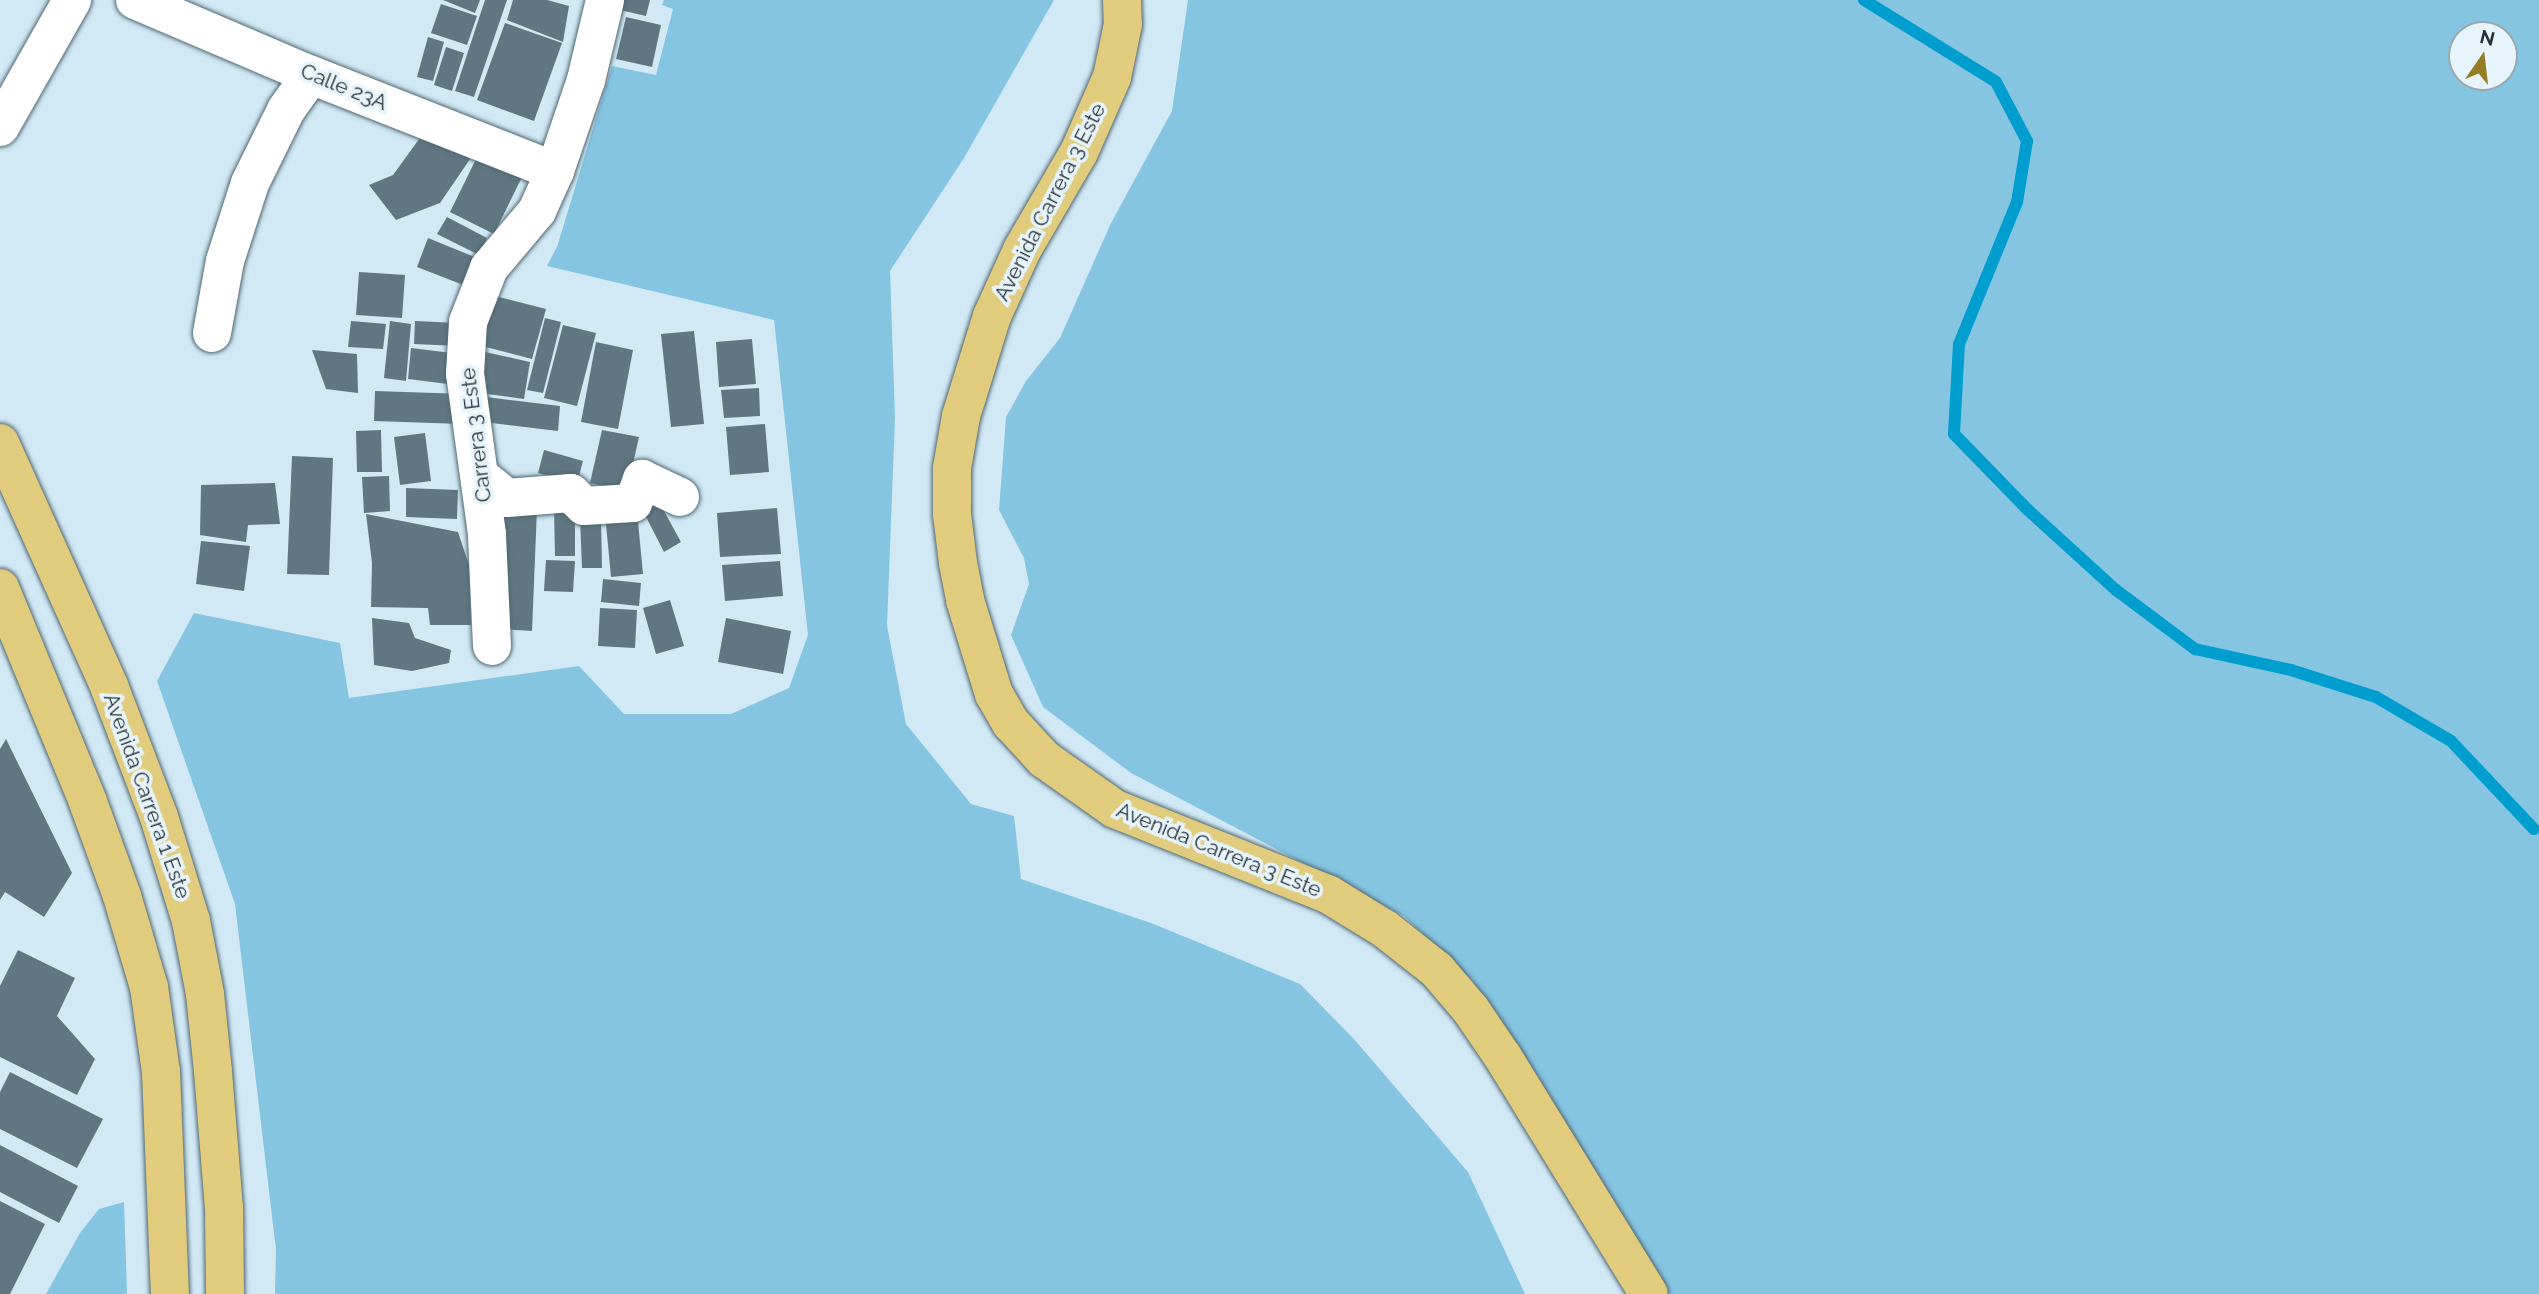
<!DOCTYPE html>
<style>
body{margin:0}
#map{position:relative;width:2539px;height:1294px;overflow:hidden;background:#d0e9f5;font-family:Raleway,sans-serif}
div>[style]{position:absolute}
.green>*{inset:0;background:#85c5e2}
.stream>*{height:12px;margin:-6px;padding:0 6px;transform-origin:6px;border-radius:6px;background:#009ece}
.building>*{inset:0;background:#607782}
.roads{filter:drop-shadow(0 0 2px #516772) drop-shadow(0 0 2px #516772)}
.minor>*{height:38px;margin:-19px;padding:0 19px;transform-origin:19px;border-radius:19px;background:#fff}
.major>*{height:38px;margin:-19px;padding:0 19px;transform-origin:19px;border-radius:19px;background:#e1cb7d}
span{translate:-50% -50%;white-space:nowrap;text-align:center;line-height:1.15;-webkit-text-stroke:7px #e6f5fc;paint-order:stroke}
.street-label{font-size:21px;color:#283136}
.north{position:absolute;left:2448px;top:21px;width:70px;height:70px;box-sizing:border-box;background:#e6f5fc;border:2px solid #9aa7ad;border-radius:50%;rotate:14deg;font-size:19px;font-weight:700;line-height:28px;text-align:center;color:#283136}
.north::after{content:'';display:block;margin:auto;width:24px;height:32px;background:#967d25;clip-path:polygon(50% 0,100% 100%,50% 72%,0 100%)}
</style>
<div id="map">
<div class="green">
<i style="clip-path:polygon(664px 0,1054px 0,964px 158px,890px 271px,895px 418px,887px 626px,906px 724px,971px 804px,1014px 816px,1021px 879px,1151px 923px,1300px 984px,1353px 1038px,1468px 1172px,1525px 1294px,275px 1294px,276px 1250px,235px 904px,157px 681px,194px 613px,340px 643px,349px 698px,579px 666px,624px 714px,731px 714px,789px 688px,808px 635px,774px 320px,547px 266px,557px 247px,612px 66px,656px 75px,673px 9px,662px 5px)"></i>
<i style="clip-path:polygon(evenodd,1188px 0,2539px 0,2539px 1294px,1662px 1294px,1471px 979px,1404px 916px,1131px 773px,1043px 707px,1011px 635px,1029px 584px,1024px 558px,999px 510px,1006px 417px,1026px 381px,1060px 338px,1111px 223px,1172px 111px,1188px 0,2462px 35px,2504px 35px,2504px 77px,2462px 77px,2462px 35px)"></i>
<i style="clip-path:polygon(124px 1202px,127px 1294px,46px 1294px,80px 1233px,99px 1209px)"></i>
</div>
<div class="stream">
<i style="left:1864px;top:0;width:155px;rotate:31.8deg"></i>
<i style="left:1996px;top:82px;width:67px;rotate:62.3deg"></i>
<i style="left:2027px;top:141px;width:62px;rotate:99.3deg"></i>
<i style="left:2017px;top:202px;width:153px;rotate:112.2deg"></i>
<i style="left:1959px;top:344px;width:90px;rotate:93.2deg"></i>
<i style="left:1954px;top:434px;width:106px;rotate:45.8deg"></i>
<i style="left:2028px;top:510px;width:119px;rotate:42.3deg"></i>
<i style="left:2116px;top:590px;width:99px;rotate:36.8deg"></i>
<i style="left:2195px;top:649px;width:98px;rotate:12.3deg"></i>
<i style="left:2291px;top:670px;width:89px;rotate:17.6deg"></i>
<i style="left:2376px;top:697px;width:87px;rotate:30.4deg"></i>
<i style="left:2451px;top:741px;width:121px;rotate:46.7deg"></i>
</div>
<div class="building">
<i style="clip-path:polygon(443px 0,480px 0,475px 13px)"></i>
<i style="clip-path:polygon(485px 0,507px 0,474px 97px,455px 91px)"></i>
<i style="clip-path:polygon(513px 0,547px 0,569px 6px,563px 42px,507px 20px)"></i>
<i style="clip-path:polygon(612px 0,650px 0,646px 16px,611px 8px)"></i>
<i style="clip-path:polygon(441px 4px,477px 16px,467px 45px,431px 33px)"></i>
<i style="clip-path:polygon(626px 17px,661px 25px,652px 67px,616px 59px)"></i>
<i style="clip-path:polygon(505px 23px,562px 43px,534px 121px,477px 100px)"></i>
<i style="clip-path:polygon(428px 37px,444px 42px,433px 81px,417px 77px)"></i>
<i style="clip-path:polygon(446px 47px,464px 53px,452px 91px,434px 85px)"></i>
<i style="clip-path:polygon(430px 124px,479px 146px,440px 203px,396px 220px,369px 185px,393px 175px)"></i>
<i style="clip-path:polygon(480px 151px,524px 173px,494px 234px,450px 212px)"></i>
<i style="clip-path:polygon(447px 217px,487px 238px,479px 255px,437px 234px)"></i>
<i style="clip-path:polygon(428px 238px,477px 258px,466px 286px,417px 267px)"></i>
<i style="clip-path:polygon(359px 272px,405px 275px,402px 318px,356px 315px)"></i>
<i style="clip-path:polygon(487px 294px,546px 309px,532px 359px,474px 344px)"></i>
<i style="clip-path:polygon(545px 318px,561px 322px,543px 393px,527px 390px)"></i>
<i style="clip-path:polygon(351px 321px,386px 324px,383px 349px,348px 347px)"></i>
<i style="clip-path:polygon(390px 321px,411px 324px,406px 381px,384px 378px)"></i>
<i style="clip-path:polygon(415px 321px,459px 323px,457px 346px,414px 344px)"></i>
<i style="clip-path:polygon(563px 325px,596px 333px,577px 406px,544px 398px)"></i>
<i style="clip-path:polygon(694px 331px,704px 424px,671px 427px,661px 334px)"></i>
<i style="clip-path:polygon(752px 339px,756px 384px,719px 387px,716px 342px)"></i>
<i style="clip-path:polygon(596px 342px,633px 350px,618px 429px,581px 422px)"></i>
<i style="clip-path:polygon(411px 348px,460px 354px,456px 385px,408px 379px)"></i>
<i style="clip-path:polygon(312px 350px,357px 354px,358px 393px,326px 389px)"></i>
<i style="clip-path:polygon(476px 350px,530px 362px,524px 399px,480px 393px)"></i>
<i style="clip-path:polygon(759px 388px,760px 416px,724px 418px,721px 390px)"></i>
<i style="clip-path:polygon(375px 391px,464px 394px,462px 424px,374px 421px)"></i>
<i style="clip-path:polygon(486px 397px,560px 406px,558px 431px,484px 422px)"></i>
<i style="clip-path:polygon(765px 424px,769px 472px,730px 475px,726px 427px)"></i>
<i style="clip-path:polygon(381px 430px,382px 472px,357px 472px,356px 431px)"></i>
<i style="clip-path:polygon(602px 430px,639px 437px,627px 491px,590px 483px)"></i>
<i style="clip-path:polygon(425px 433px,431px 481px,400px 485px,394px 437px)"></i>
<i style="clip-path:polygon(544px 450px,583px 461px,577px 483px,538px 473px)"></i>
<i style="clip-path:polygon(292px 456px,333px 458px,329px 575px,287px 574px)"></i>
<i style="clip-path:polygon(389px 476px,390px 511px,364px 513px,362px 477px)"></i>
<i style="clip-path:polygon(275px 483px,280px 524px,248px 525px,246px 542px,200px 535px,201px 485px)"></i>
<i style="clip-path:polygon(406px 488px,458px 490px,457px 519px,406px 517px)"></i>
<i style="clip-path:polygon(658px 500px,681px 542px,664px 552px,642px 509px)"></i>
<i style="clip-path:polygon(502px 508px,537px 509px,532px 631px,498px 629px)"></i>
<i style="clip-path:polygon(554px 508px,575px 508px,575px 556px,555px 556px)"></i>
<i style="clip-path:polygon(777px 508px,781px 554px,720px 557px,717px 513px)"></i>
<i style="clip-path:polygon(637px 511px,643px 574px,611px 577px,605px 514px)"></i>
<i style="clip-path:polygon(366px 514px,458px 532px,469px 565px,471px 625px,430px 625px,428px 608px,371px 607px,372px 563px)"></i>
<i style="clip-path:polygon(580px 518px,601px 518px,602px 568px,582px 568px)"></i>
<i style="clip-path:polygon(201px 541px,250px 546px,244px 591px,196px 584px)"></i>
<i style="clip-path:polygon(546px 560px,575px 561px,573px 592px,544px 591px)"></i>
<i style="clip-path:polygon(780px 561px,783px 596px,725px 601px,722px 565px)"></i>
<i style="clip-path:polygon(603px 579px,641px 583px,639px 606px,601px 602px)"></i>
<i style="clip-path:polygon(670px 600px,684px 646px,656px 654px,643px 608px)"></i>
<i style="clip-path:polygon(600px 608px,637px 610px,635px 648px,598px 646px)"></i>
<i style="clip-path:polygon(372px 618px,409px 623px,415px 638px,451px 650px,449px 663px,412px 671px,374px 665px)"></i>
<i style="clip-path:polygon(726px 618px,791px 631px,783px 674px,718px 662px)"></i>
<i style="clip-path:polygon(6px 739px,72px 873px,44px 917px,5px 892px,0 900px,0 749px)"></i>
<i style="clip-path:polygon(18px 950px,75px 978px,57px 1016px,95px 1059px,77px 1095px,0 1057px,0 986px)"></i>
<i style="clip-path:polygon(10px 1072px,103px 1119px,77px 1168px,0 1129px,0 1092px)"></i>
<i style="clip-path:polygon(0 1145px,78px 1186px,59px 1223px,0 1192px)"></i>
<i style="clip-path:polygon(0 1201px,45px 1224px,10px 1294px,0 1294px)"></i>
</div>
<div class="roads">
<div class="minor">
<i style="left:135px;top:0;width:191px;rotate:23.1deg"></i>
<i style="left:311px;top:75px;width:262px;rotate:21.5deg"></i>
<i style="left:0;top:127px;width:146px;rotate:-60.4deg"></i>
<i style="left:212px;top:333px;width:73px;rotate:-79.8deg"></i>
<i style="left:225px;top:261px;width:82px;rotate:-72.2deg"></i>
<i style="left:250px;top:183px;width:81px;rotate:-63.7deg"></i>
<i style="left:286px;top:110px;width:43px;rotate:-54.5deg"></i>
<i style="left:481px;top:477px;width:33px;rotate:39deg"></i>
<i style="left:507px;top:498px;width:64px;rotate:-4.5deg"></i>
<i style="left:571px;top:493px;width:18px;rotate:45deg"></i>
<i style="left:584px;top:506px;width:49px;rotate:-3.5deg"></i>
<i style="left:633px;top:503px;width:26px;rotate:-69deg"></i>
<i style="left:642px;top:479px;width:42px;rotate:25.3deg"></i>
<i style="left:492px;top:646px;width:112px;rotate:-92.6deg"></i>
<i style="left:487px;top:534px;width:162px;rotate:-97.8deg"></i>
<i style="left:465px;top:374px;width:52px;rotate:-86.7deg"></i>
<i style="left:468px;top:322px;width:58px;rotate:-68.7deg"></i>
<i style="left:489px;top:268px;width:75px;rotate:-49.9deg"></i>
<i style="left:537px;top:211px;width:44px;rotate:-65.8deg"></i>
<i style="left:555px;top:171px;width:96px;rotate:-71.2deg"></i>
<i style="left:586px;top:80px;width:82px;rotate:-76.6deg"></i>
</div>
<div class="major">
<i style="left:1122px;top:0;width:24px;rotate:88deg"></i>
<i style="left:1123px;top:24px;width:54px;rotate:101.7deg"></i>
<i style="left:1112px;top:77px;width:82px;rotate:113.7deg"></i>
<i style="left:1079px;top:152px;width:113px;rotate:120.2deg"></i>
<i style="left:1022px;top:250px;width:72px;rotate:114.4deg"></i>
<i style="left:992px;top:316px;width:105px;rotate:107.2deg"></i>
<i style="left:961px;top:416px;width:53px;rotate:99.8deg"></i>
<i style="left:952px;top:468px;width:46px;rotate:90deg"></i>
<i style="left:952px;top:514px;width:49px;rotate:83deg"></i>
<i style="left:958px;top:563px;width:38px;rotate:79deg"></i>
<i style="left:965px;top:600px;width:98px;rotate:72.9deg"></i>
<i style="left:994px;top:694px;width:34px;rotate:60deg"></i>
<i style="left:1011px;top:723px;width:49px;rotate:47.5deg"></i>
<i style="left:1044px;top:759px;width:87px;rotate:35.2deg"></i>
<i style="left:1115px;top:809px;width:229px;rotate:21.8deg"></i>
<i style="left:1328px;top:894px;width:67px;rotate:31.6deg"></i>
<i style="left:1385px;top:929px;width:66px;rotate:38.3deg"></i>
<i style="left:1437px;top:970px;width:52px;rotate:49.6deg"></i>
<i style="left:1471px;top:1010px;width:57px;rotate:55.8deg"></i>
<i style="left:1503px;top:1057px;width:278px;rotate:58.4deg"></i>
<i style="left:0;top:443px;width:266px;rotate:65.8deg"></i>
<i style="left:109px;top:686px;width:140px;rotate:69.1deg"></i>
<i style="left:159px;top:817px;width:109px;rotate:72.9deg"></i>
<i style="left:191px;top:921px;width:74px;rotate:79.1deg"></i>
<i style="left:205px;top:994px;width:78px;rotate:84.1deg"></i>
<i style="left:213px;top:1072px;width:136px;rotate:85.4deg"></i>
<i style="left:224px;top:1208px;width:86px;rotate:89.3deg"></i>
<i style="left:0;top:588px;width:231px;rotate:67.6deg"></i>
<i style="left:88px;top:802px;width:100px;rotate:70.1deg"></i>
<i style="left:122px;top:896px;width:95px;rotate:73.5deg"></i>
<i style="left:149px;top:987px;width:86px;rotate:82deg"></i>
<i style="left:161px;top:1072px;width:222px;rotate:87.7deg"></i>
</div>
</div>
<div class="street-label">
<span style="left:344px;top:87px;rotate:22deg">Calle 23A</span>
<span style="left:1050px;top:202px;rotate:-63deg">Avenida Carrera 3 Este</span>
<span style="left:476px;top:435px;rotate:-97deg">Carrera 3 Este</span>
<span style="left:147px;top:796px;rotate:70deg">Avenida Carrera 1 Este</span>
<span style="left:1219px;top:850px;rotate:22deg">Avenida Carrera 3 Este</span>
</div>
<div class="north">N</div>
</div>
